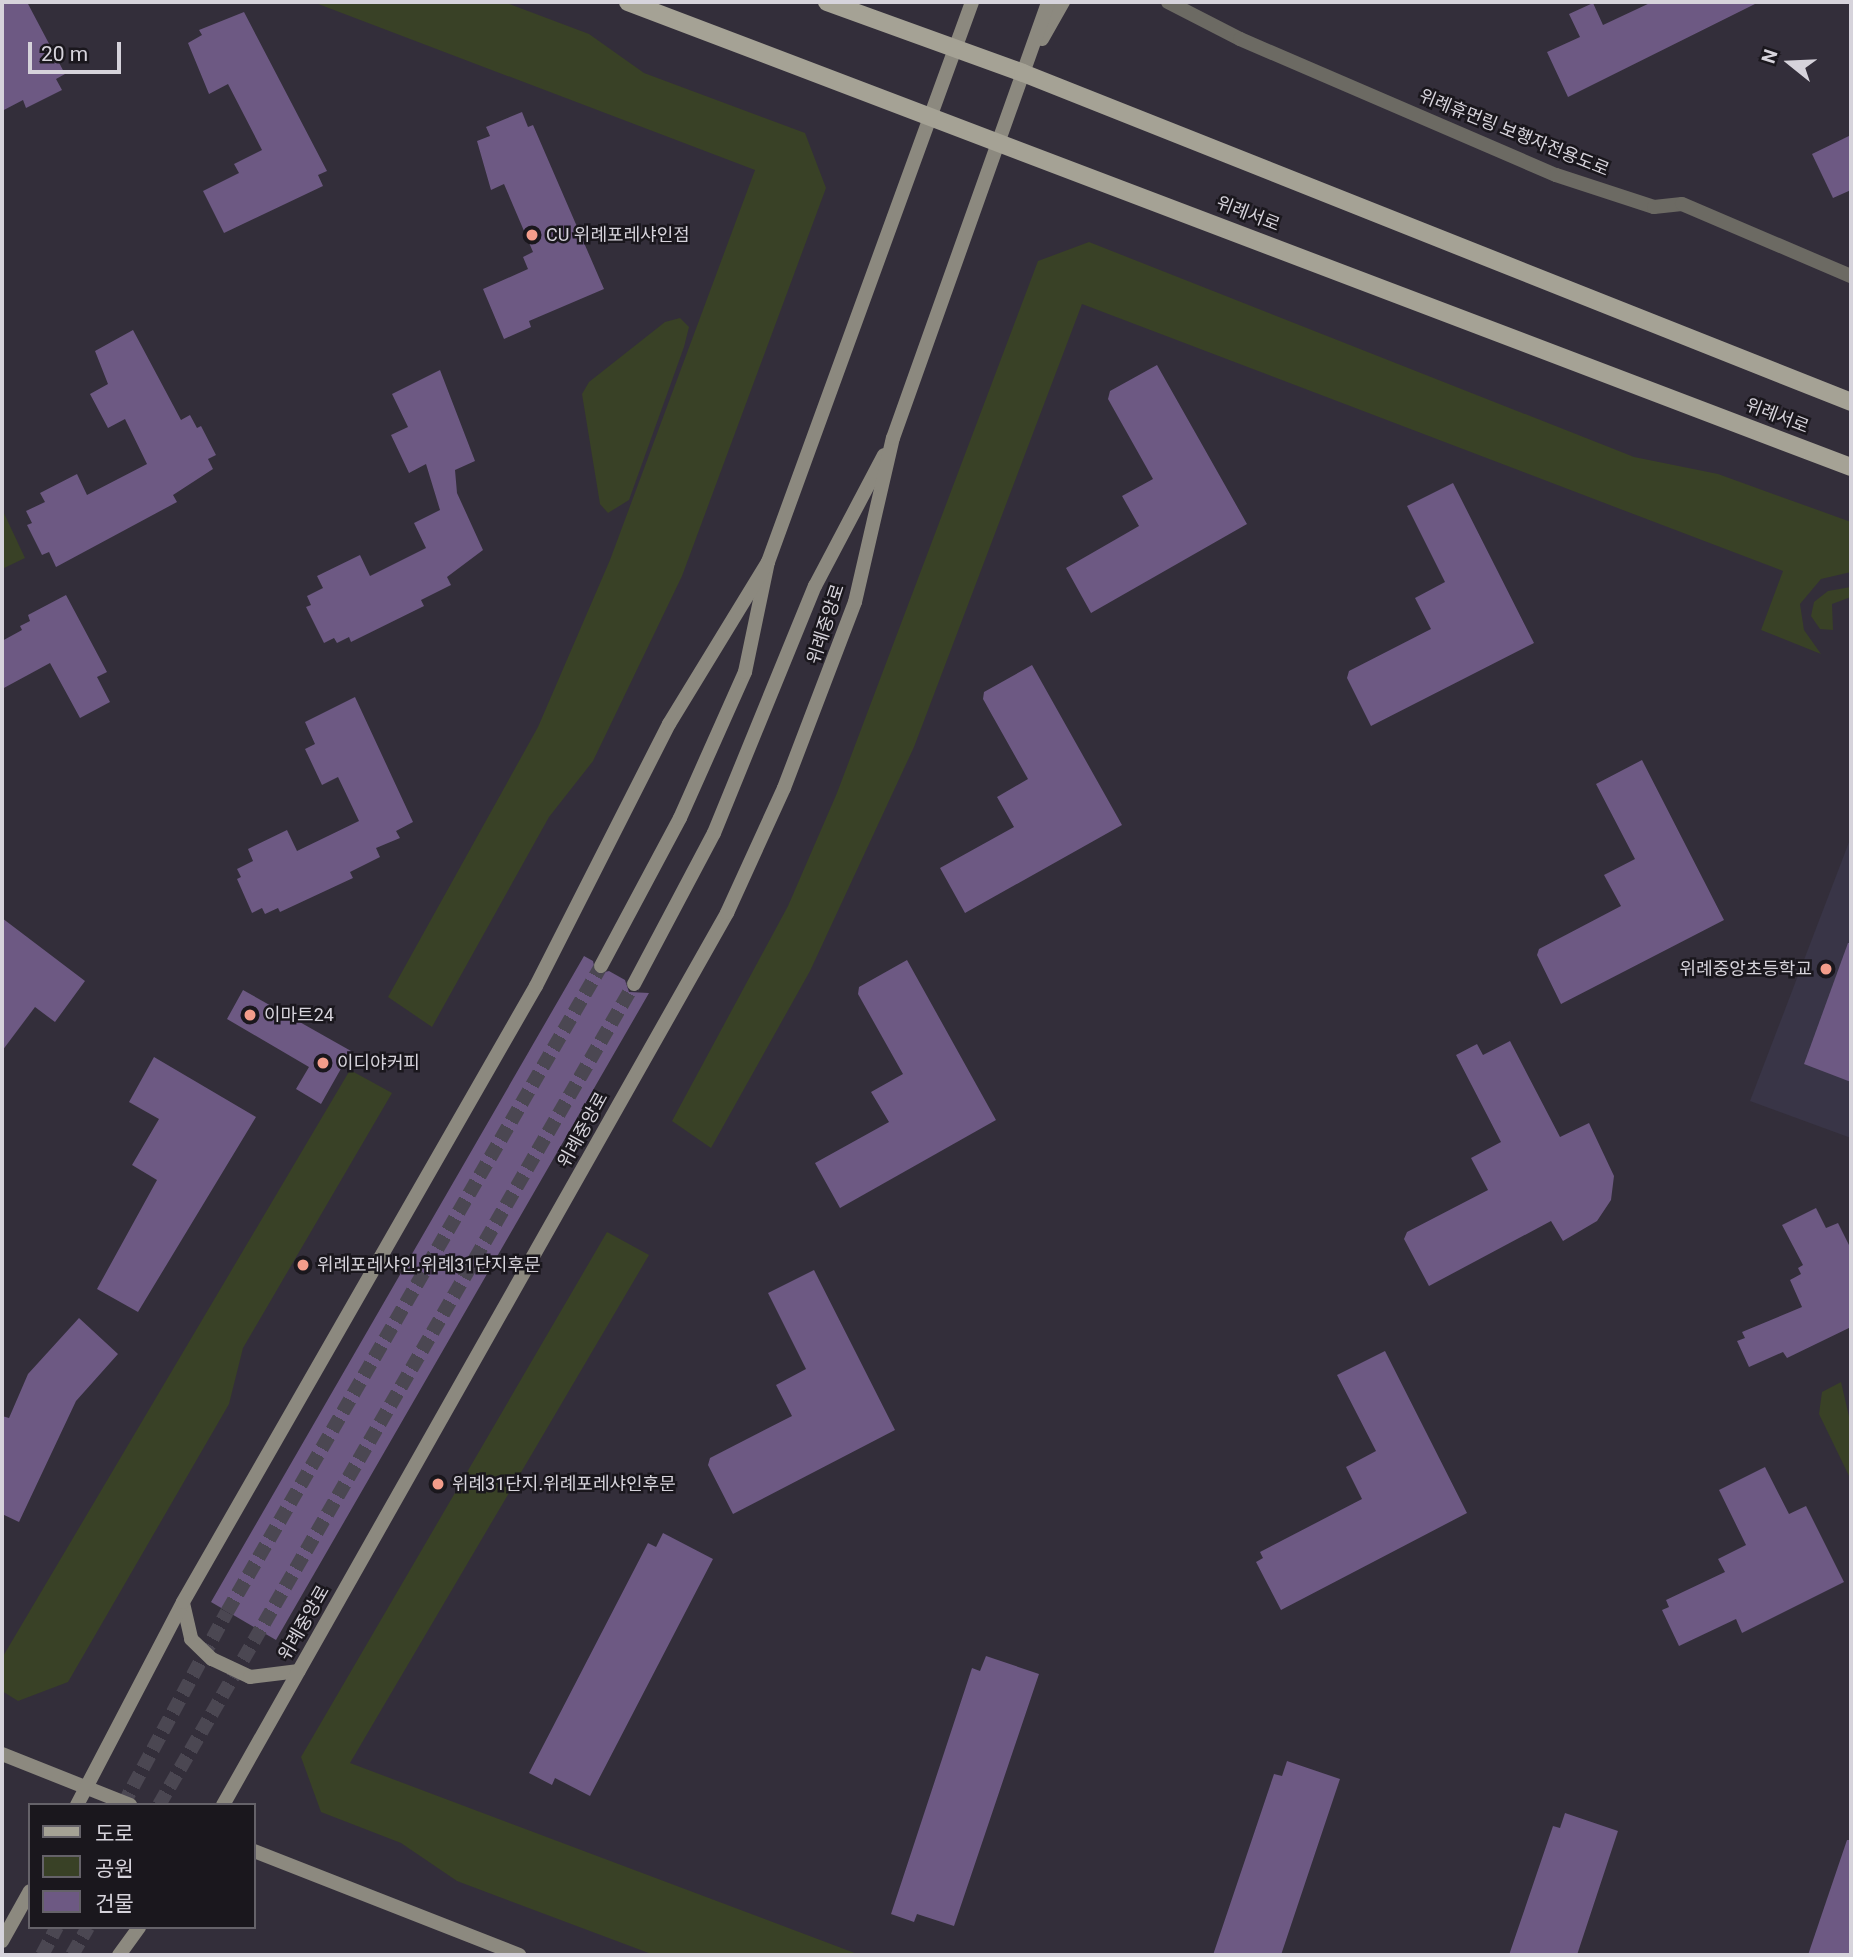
<!DOCTYPE html>
<meta charset="utf-8">
<style>
body{margin:0}
#map{position:relative;width:1853px;height:1957px;overflow:hidden;background:#332e3a;font-family:Roboto,"Noto Sans KR",sans-serif}
div>[style]{position:absolute}
.education>*{inset:0;background:#393547}
.green>*{inset:0;background:#394126}
.building>*{inset:0;background:#6d5983}
.secondary-tunnel>*{height:14px;margin-top:-7px;transform-origin:0;background:repeating-linear-gradient(90deg,#4b4752 0 14px,transparent 0 21px)}
.street>*{height:14px;margin:-7px;padding:0 7px;transform-origin:7px;border-radius:7px;background:#6c6a63}
.secondary>*{height:14px;margin:-7px;padding:0 7px;transform-origin:7px;border-radius:7px;background:#8c897f}
.primary>*{height:18px;margin:-9px;padding:0 9px;transform-origin:9px;border-radius:9px;background:#a5a295}
.dots>*{width:19px;height:19px;translate:-50% -50%;box-sizing:border-box;border:4px solid #1a171d;border-radius:50%}
span{translate:-50% -50%;white-space:nowrap;text-align:center;line-height:1.15;-webkit-text-stroke:5px #1a171d;paint-order:stroke}
.street-label{font-size:18px;color:#d6d3db}
.poi-label{font-size:18px;color:#d6d3db}
.left{translate:0 -50%;text-align:left}
.right{translate:-100% -50%;text-align:right}
.frame{position:absolute;inset:0;border:4px solid #d6d3db;pointer-events:none}
.legend{position:absolute;left:28px;top:1803px;width:228px;height:126px;box-sizing:border-box;background:#1a171d;border:2px solid #656269;margin:0;padding:9px 12px;list-style:none;font-size:21px;color:#d6d3db}
.legend li{display:flex;align-items:center;gap:14px;height:35px}
.legend b{width:35px;border:2px solid #656269}
.north{position:absolute;left:1755px;top:28px;width:70px;height:70px;-webkit-text-stroke:5px #1a171d;paint-order:stroke;rotate:288deg;font-size:19px;font-weight:700;line-height:28px;text-align:center;color:#d6d3db}
.north::after{content:'';display:block;margin:auto;width:24px;height:32px;background:#d6d3db;clip-path:polygon(50% 0,100% 100%,50% 72%,0 100%)}
.scale{position:absolute;left:28px;top:42px;width:93px;height:32px;box-sizing:border-box;border:4px solid #d6d3db;border-top:0;padding-left:9px;font-size:21px;line-height:24px;white-space:nowrap;color:#d6d3db;-webkit-text-stroke:5px #1a171d;paint-order:stroke}
</style>
<div id="map">
<div class="education">
<i style="clip-path:polygon(1851px 837px,1851px 1138px,1750px 1101px)"></i>
</div>
<div class="green">
<i style="clip-path:polygon(313px 2px,504px 2px,589px 34px,644px 73px,805px 133px,826px 188px,682px 576px,593px 761px,549px 817px,432px 1027px,388px 997px,538px 727px,610px 560px,755px 170px)"></i>
<i style="clip-path:polygon(1089px 242px,1634px 457px,1718px 474px,1851px 522px,1851px 572px,1821px 579px,1800px 604px,1804px 630px,1821px 654px,1761px 630px,1783px 571px,1082px 304px,914px 747px,810px 971px,711px 1148px,672px 1121px,788px 906px,837px 793px,1038px 261px)"></i>
<i style="clip-path:polygon(680px 318px,689px 327px,684px 347px,629px 500px,608px 513px,600px 504px,582px 394px,589px 382px,665px 322px)"></i>
<i style="clip-path:polygon(2px 509px,25px 558px,2px 569px)"></i>
<i style="clip-path:polygon(1851px 587px,1851px 597px,1832px 604px,1833px 630px,1820px 629px,1811px 616px,1814px 602px,1828px 591px)"></i>
<i style="clip-path:polygon(350px 1070px,392px 1093px,243px 1348px,229px 1404px,68px 1682px,18px 1701px,2px 1691px,2px 1658px)"></i>
<i style="clip-path:polygon(607px 1232px,649px 1255px,350px 1763px,860px 1955px,654px 1955px,457px 1881px,401px 1843px,321px 1812px,301px 1757px)"></i>
<i style="clip-path:polygon(1841px 1382px,1851px 1425px,1851px 1480px,1819px 1414px,1822px 1392px)"></i>
</div>
<div class="building">
<i style="clip-path:polygon(2px 2px,27px 2px,65px 74px,56px 79px,62px 90px,26px 108px,23px 100px,2px 111px)"></i>
<i style="clip-path:polygon(1652px 2px,1759px 2px,1568px 97px,1547px 52px,1580px 37px,1569px 14px,1593px 3px,1603px 25px)"></i>
<i style="clip-path:polygon(244px 12px,327px 171px,318px 175px,323px 186px,224px 233px,203px 191px,239px 173px,234px 164px,262px 150px,228px 84px,209px 94px,188px 43px,202px 35px,199px 30px)"></i>
<i style="clip-path:polygon(522px 112px,528px 127px,533px 125px,604px 289px,529px 321px,531px 327px,504px 339px,483px 289px,528px 269px,523px 257px,533px 252px,504px 184px,491px 190px,477px 141px,490px 136px,486px 127px)"></i>
<i style="clip-path:polygon(1851px 135px,1851px 190px,1833px 198px,1812px 154px)"></i>
<i style="clip-path:polygon(133px 330px,181px 420px,190px 415px,197px 428px,201px 426px,216px 455px,208px 459px,213px 469px,173px 495px,177px 502px,56px 567px,49px 552px,42px 555px,27px 525px,32px 523px,26px 511px,45px 502px,40px 493px,77px 474px,87px 495px,147px 464px,125px 419px,108px 428px,90px 394px,108px 384px,95px 351px)"></i>
<i style="clip-path:polygon(1157px 365px,1247px 524px,1091px 613px,1066px 568px,1139px 526px,1122px 496px,1153px 479px,1108px 399px,1110px 391px)"></i>
<i style="clip-path:polygon(440px 370px,475px 461px,455px 470px,457px 493px,483px 550px,447px 577px,451px 585px,421px 600px,424px 606px,351px 642px,349px 637px,337px 643px,334px 638px,324px 643px,306px 607px,311px 605px,307px 596px,323px 588px,317px 576px,360px 555px,370px 576px,426px 548px,414px 523px,440px 510px,426px 464px,409px 473px,391px 435px,408px 427px,392px 394px)"></i>
<i style="clip-path:polygon(1453px 483px,1534px 643px,1371px 726px,1347px 678px,1349px 671px,1431px 629px,1415px 598px,1445px 582px,1407px 506px)"></i>
<i style="clip-path:polygon(66px 595px,107px 672px,97px 677px,110px 702px,80px 718px,50px 663px,2px 689px,2px 641px,22px 630px,20px 626px,30px 621px,28px 615px)"></i>
<i style="clip-path:polygon(1032px 665px,1122px 825px,965px 913px,940px 868px,1014px 827px,997px 797px,1028px 779px,983px 699px,984px 692px)"></i>
<i style="clip-path:polygon(355px 697px,413px 822px,396px 831px,400px 838px,376px 848px,380px 857px,350px 872px,353px 878px,280px 912px,278px 908px,265px 914px,262px 908px,252px 913px,237px 879px,241px 877px,237px 869px,253px 861px,248px 849px,287px 830px,297px 851px,359px 821px,338px 777px,322px 785px,305px 749px,315px 744px,305px 722px)"></i>
<i style="clip-path:polygon(1642px 760px,1724px 920px,1561px 1004px,1537px 955px,1539px 949px,1621px 906px,1604px 875px,1635px 859px,1596px 784px)"></i>
<i style="clip-path:polygon(2px 918px,85px 981px,55px 1022px,35px 1007px,2px 1051px)"></i>
<i style="clip-path:polygon(1848px 943px,1851px 943px,1851px 1082px,1804px 1064px)"></i>
<i style="clip-path:polygon(584px 956px,593px 961px,596px 974px,609px 971px,625px 980px,629px 992px,649px 993px,276px 1640px,211px 1602px)"></i>
<i style="clip-path:polygon(907px 960px,996px 1120px,840px 1208px,815px 1163px,889px 1122px,871px 1092px,903px 1074px,858px 994px,859px 987px)"></i>
<i style="clip-path:polygon(243px 990px,351px 1051px,321px 1104px,296px 1089px,309px 1067px,227px 1019px)"></i>
<i style="clip-path:polygon(1510px 1041px,1560px 1137px,1589px 1123px,1614px 1176px,1611px 1200px,1597px 1221px,1563px 1241px,1551px 1221px,1429px 1286px,1404px 1239px,1407px 1232px,1488px 1190px,1471px 1158px,1501px 1142px,1456px 1055px,1477px 1044px,1483px 1055px)"></i>
<i style="clip-path:polygon(154px 1057px,256px 1117px,138px 1312px,97px 1289px,157px 1180px,132px 1165px,159px 1119px,129px 1102px)"></i>
<i style="clip-path:polygon(1816px 1208px,1826px 1228px,1838px 1223px,1851px 1249px,1851px 1327px,1787px 1358px,1783px 1352px,1749px 1367px,1737px 1341px,1745px 1338px,1742px 1332px,1802px 1307px,1790px 1280px,1801px 1274px,1798px 1268px,1803px 1265px,1782px 1225px)"></i>
<i style="clip-path:polygon(814px 1270px,895px 1430px,733px 1514px,708px 1465px,710px 1458px,792px 1416px,776px 1385px,806px 1369px,768px 1293px)"></i>
<i style="clip-path:polygon(79px 1318px,118px 1354px,76px 1401px,19px 1522px,2px 1514px,2px 1416px,9px 1418px,28px 1374px)"></i>
<i style="clip-path:polygon(1385px 1351px,1467px 1513px,1281px 1610px,1256px 1562px,1263px 1558px,1260px 1552px,1362px 1499px,1346px 1467px,1376px 1451px,1337px 1375px)"></i>
<i style="clip-path:polygon(1765px 1467px,1789px 1514px,1806px 1506px,1844px 1582px,1742px 1633px,1736px 1619px,1679px 1646px,1662px 1610px,1669px 1607px,1666px 1600px,1725px 1572px,1718px 1559px,1746px 1545px,1719px 1490px)"></i>
<i style="clip-path:polygon(663px 1533px,713px 1559px,590px 1796px,555px 1778px,552px 1785px,529px 1773px,648px 1543px,656px 1547px)"></i>
<i style="clip-path:polygon(986px 1656px,1039px 1674px,954px 1926px,917px 1914px,914px 1922px,891px 1914px,972px 1668px,980px 1671px)"></i>
<i style="clip-path:polygon(1287px 1761px,1340px 1779px,1281px 1955px,1213px 1955px,1274px 1774px,1282px 1776px)"></i>
<i style="clip-path:polygon(1565px 1813px,1618px 1831px,1577px 1955px,1509px 1955px,1553px 1826px,1560px 1828px)"></i>
<i style="clip-path:polygon(1847px 1840px,1851px 1840px,1851px 1955px,1808px 1955px)"></i>
</div>
<div class="secondary-tunnel">
<i style="left:123px;top:1805px;width:219px;rotate:-61.7deg"></i>
<i style="left:227px;top:1612px;width:746px;rotate:-59.93deg"></i>
<i style="left:159px;top:1805px;width:949px;rotate:-59.95deg"></i>
<i style="left:42px;top:1955px;width:32px;rotate:-62deg"></i>
<i style="left:72px;top:1955px;width:32px;rotate:-60deg"></i>
</div>
<div class="street">
<i style="left:1168px;top:2px;width:81px;rotate:27.2deg"></i>
<i style="left:1240px;top:39px;width:344px;rotate:23.3deg"></i>
<i style="left:1556px;top:175px;width:103px;rotate:18.1deg"></i>
<i style="left:1654px;top:207px;width:28px;rotate:-6deg"></i>
<i style="left:1682px;top:204px;width:184px;rotate:23.1deg"></i>
</div>
<div class="secondary">
<i style="left:1042px;top:39px;width:43px;rotate:-60.4deg"></i>
<i style="left:601px;top:966px;width:168px;rotate:-61.9deg"></i>
<i style="left:680px;top:818px;width:160px;rotate:-66deg"></i>
<i style="left:745px;top:672px;width:112px;rotate:-78.2deg"></i>
<i style="left:768px;top:562px;width:596px;rotate:-69.98deg"></i>
<i style="left:634px;top:984px;width:171px;rotate:-62.1deg"></i>
<i style="left:714px;top:833px;width:267px;rotate:-67.8deg"></i>
<i style="left:815px;top:586px;width:148px;rotate:-62.2deg"></i>
<i style="left:183px;top:1603px;width:37px;rotate:77deg"></i>
<i style="left:191px;top:1639px;width:29px;rotate:44deg"></i>
<i style="left:212px;top:1659px;width:42px;rotate:25.3deg"></i>
<i style="left:250px;top:1677px;width:49px;rotate:-7deg"></i>
<i style="left:2px;top:1754px;width:138px;rotate:21.7deg"></i>
<i style="left:77px;top:1805px;width:229px;rotate:-62.4deg"></i>
<i style="left:183px;top:1602px;width:710px;rotate:-60.19deg"></i>
<i style="left:536px;top:986px;width:294px;rotate:-63.1deg"></i>
<i style="left:669px;top:724px;width:190px;rotate:-58.6deg"></i>
<i style="left:223px;top:1805px;width:1025px;rotate:-60.53deg"></i>
<i style="left:727px;top:913px;width:137px;rotate:-65.5deg"></i>
<i style="left:784px;top:788px;width:199px;rotate:-69.1deg"></i>
<i style="left:855px;top:602px;width:168px;rotate:-77deg"></i>
<i style="left:893px;top:438px;width:463px;rotate:-70.4deg"></i>
<i style="left:254px;top:1851px;width:285px;rotate:21.4deg"></i>
<i style="left:2px;top:1941px;width:57px;rotate:-60.8deg"></i>
<i style="left:119px;top:1955px;width:34px;rotate:-54deg"></i>
</div>
<div class="primary">
<i style="left:628px;top:2px;width:1308px;rotate:20.82deg"></i>
<i style="left:827px;top:2px;width:208px;rotate:19.9deg"></i>
<i style="left:1023px;top:73px;width:891px;rotate:21.67deg"></i>
</div>
<div class="dots">
<i style="left:532px;top:235px;background:#f49d8b"></i>
<i style="left:1826px;top:969px;background:#f49d8b"></i>
<i style="left:250px;top:1015px;background:#f49d8b"></i>
<i style="left:323px;top:1063px;background:#f49d8b"></i>
<i style="left:303px;top:1265px;background:#f49d8b"></i>
<i style="left:438px;top:1484px;background:#f49d8b"></i>
</div>
<div class="street-label">
<span style="left:1514px;top:133px;rotate:22deg">위례휴먼링 보행자전용도로</span>
<span style="left:1248px;top:214px;rotate:21deg">위례서로</span>
<span style="left:1777px;top:416px;rotate:21deg">위례서로</span>
<span style="left:826px;top:624px;rotate:-72deg">위례중앙로</span>
<span style="left:583px;top:1130px;rotate:-61deg">위례중앙로</span>
<span style="left:304px;top:1623px;rotate:-60deg">위례중앙로</span>
</div>
<div class="poi-label">
<span class="left" style="left:546px;top:235px">CU 위례포레샤인점</span>
<span class="right" style="left:1812px;top:969px">위례중앙초등학교</span>
<span class="left" style="left:264px;top:1015px">이마트24</span>
<span class="left" style="left:337px;top:1063px">이디야커피</span>
<span class="left" style="left:317px;top:1265px">위례포레샤인.위례31단지후문</span>
<span class="left" style="left:452px;top:1484px">위례31단지.위례포레샤인후문</span>
</div>
<div class="frame"></div>
<ul class="legend">
<li><b style="height:9px;background:#a5a295"></b>도로</li>
<li><b style="height:19px;background:#394126"></b>공원</li>
<li><b style="height:19px;background:#6d5983"></b>건물</li>
</ul>
<div class="north">N</div>
<div class="scale">20 m</div>
</div>
